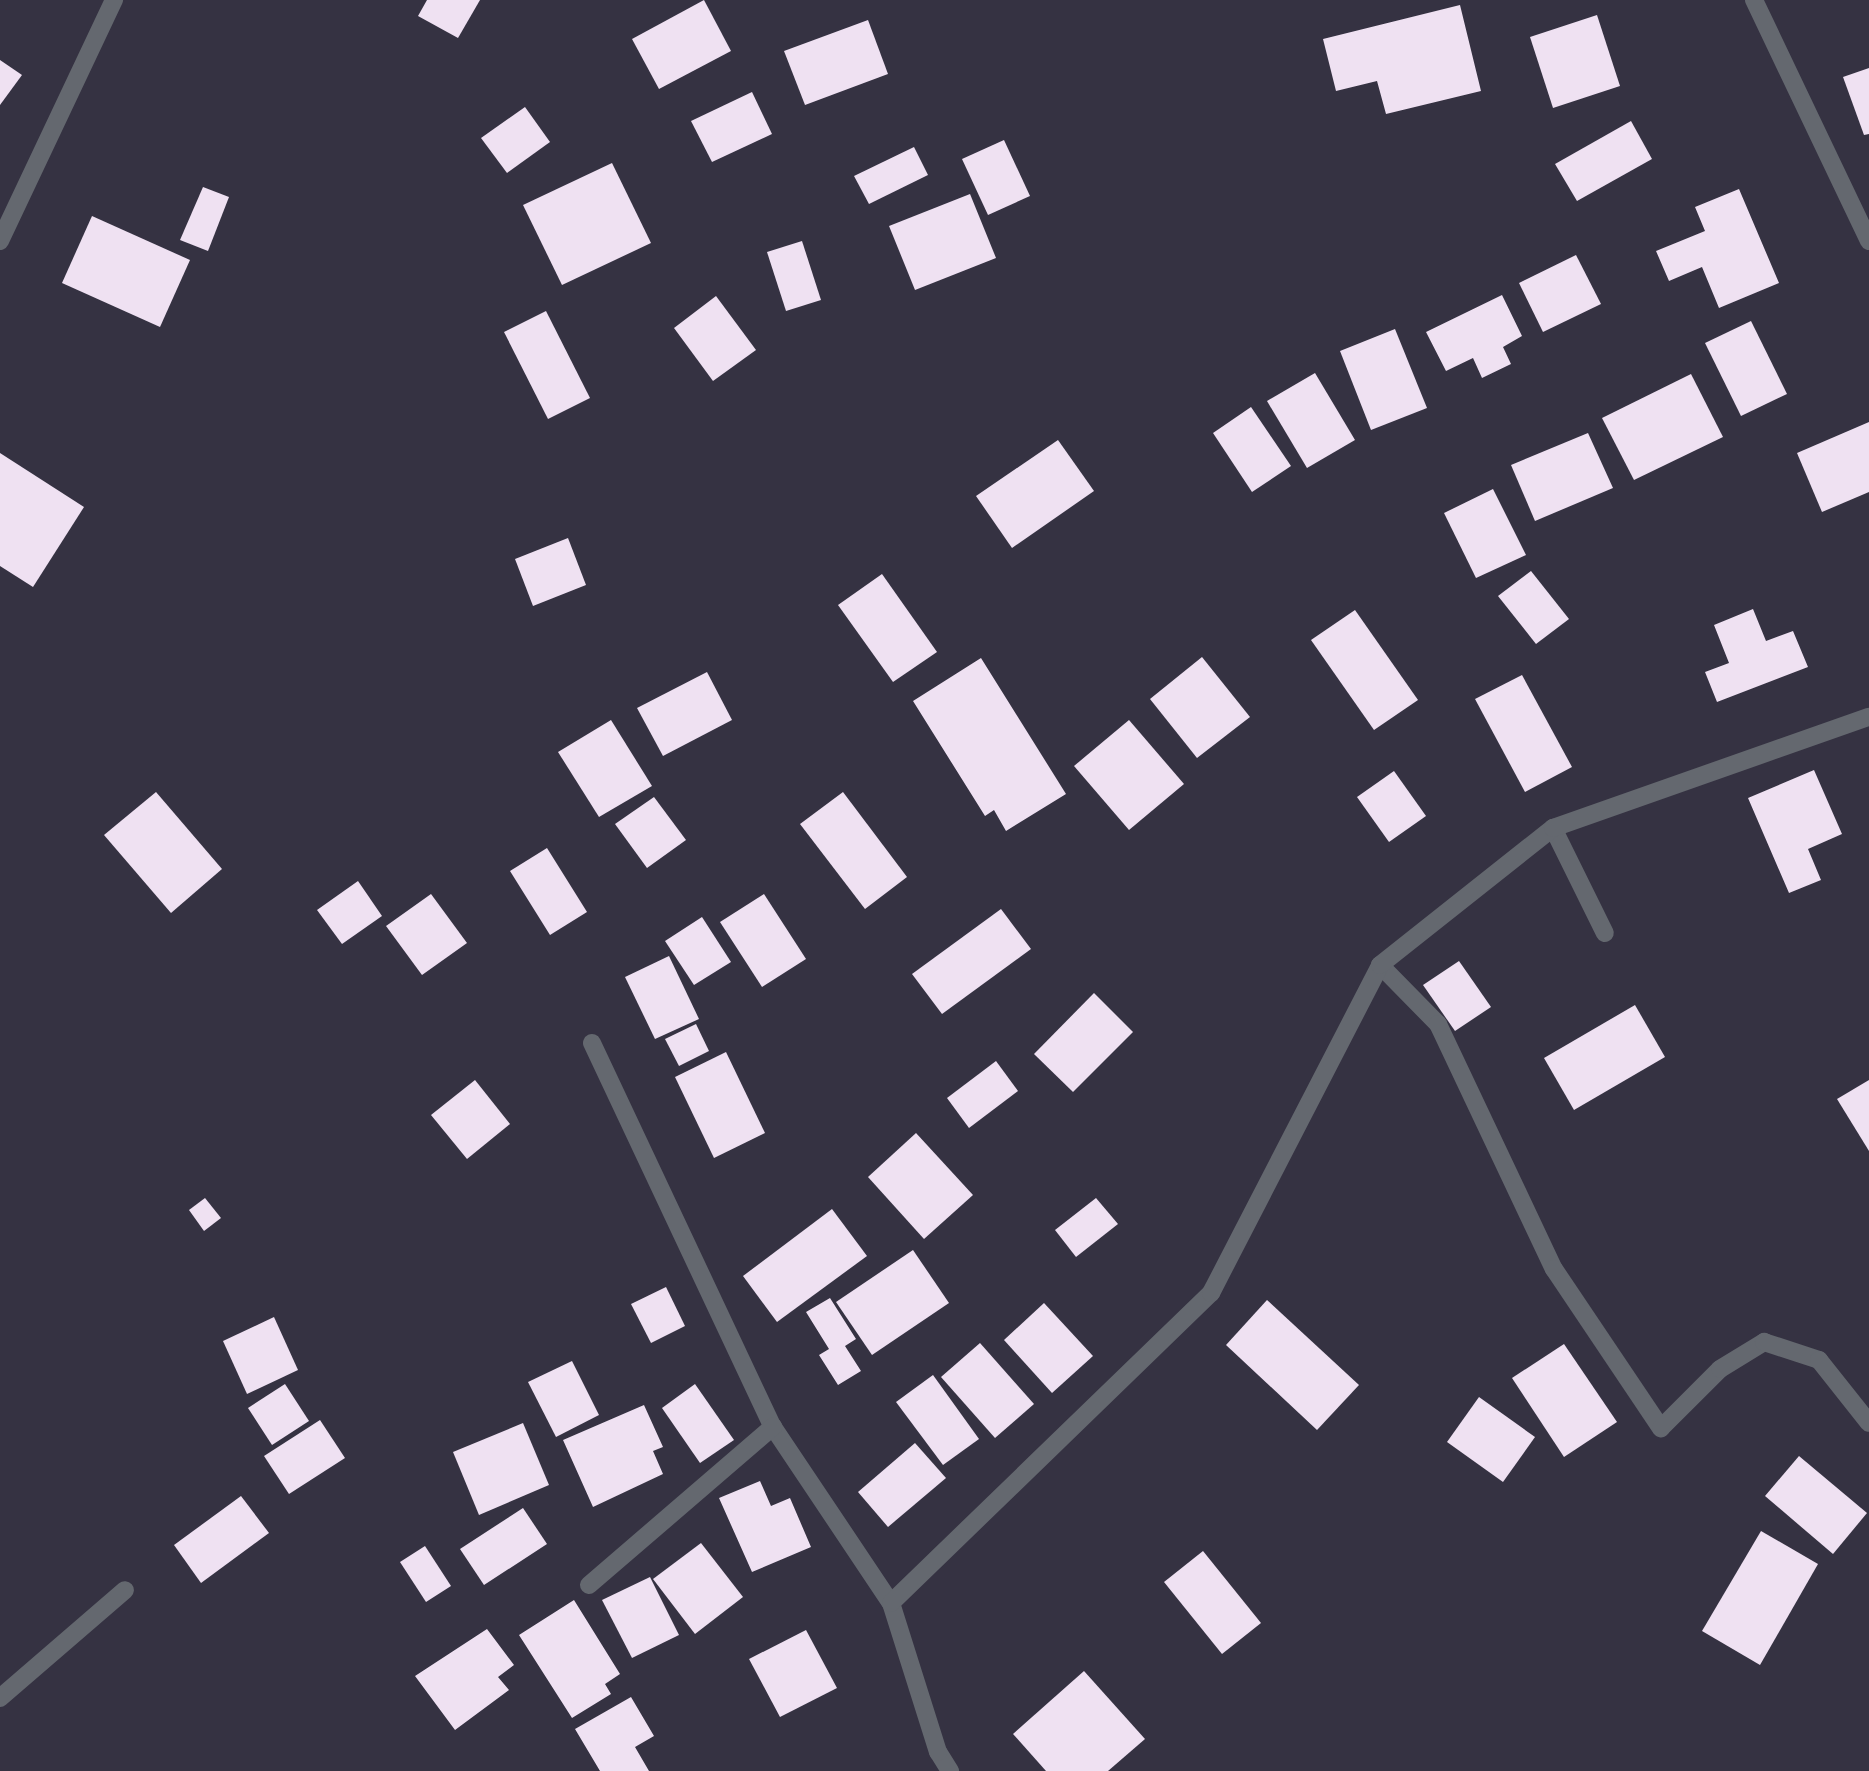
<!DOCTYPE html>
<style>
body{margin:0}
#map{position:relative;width:1869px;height:1771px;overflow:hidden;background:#353242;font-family:Rubik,sans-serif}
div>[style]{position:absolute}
.building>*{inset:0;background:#efe1f2}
.minor>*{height:18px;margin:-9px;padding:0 9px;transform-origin:9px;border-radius:9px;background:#64686f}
span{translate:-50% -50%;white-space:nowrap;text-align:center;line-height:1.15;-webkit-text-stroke:7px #1c1b22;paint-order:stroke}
</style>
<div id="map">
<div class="building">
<i style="clip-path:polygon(427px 0,480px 0,458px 38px,418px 16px)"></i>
<i style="clip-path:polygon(704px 0,731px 51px,659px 89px,632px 39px)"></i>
<i style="clip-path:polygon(1460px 5px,1481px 91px,1386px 114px,1377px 81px,1336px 91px,1323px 39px)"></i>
<i style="clip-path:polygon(1597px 15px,1620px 86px,1553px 108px,1530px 37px)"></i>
<i style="clip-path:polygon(868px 20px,888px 74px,805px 105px,784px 51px)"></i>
<i style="clip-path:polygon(0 60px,22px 75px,0 105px)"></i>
<i style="clip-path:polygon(1869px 68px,1869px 134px,1864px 135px,1843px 77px)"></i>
<i style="clip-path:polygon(752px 92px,772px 134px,712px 162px,691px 121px)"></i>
<i style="clip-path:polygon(525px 107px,550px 142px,507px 173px,481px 138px)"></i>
<i style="clip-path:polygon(1631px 121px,1652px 159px,1577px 201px,1555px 164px)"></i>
<i style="clip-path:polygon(1004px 140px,1030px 196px,988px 215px,962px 159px)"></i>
<i style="clip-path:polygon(914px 147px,928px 175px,869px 204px,854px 176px)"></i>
<i style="clip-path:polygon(612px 163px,651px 243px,562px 285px,523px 205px)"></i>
<i style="clip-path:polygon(203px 187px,229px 197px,208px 251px,180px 240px)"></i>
<i style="clip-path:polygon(1739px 189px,1779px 283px,1719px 308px,1702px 267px,1669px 281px,1656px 251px,1705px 231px,1695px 207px)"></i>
<i style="clip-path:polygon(970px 194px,996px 258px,915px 290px,889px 226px)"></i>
<i style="clip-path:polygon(92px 216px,190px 260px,160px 327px,62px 283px)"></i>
<i style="clip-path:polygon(802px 241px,821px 300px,786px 311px,767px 252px)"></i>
<i style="clip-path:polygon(1576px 255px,1601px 304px,1543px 332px,1519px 283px)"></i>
<i style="clip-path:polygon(1502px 295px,1522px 336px,1503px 347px,1511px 364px,1482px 378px,1473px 358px,1446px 371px,1426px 332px)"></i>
<i style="clip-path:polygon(716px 296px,756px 350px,713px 381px,674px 328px)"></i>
<i style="clip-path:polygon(546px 311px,590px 398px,548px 419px,504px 332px)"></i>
<i style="clip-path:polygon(1751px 321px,1787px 394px,1741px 416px,1705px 343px)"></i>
<i style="clip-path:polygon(1395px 329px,1427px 408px,1371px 430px,1340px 351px)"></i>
<i style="clip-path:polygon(1315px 373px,1355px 440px,1307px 468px,1267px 401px)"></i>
<i style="clip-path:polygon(1691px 374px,1723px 437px,1634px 480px,1602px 418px)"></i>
<i style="clip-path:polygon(1251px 407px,1291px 466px,1252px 492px,1213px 433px)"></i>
<i style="clip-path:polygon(1869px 422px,1869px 492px,1822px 512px,1797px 453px)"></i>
<i style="clip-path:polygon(1588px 433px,1613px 488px,1535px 521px,1511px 465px)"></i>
<i style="clip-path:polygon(1058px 440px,1094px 491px,1012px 548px,976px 496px)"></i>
<i style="clip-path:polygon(0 453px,84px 507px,33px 587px,0 566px)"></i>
<i style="clip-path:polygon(1493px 489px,1526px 555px,1476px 578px,1444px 513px)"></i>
<i style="clip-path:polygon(568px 538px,586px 585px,533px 606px,515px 559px)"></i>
<i style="clip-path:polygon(1531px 571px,1569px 619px,1536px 644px,1498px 596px)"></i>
<i style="clip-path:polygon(882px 574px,937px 652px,893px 682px,838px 605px)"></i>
<i style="clip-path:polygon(1753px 609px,1766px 641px,1793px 631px,1808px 667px,1717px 702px,1705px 672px,1729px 663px,1714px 625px)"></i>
<i style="clip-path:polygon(1355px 610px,1418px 700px,1374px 730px,1311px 640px)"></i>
<i style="clip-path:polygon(1202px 657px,1250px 717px,1197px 758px,1150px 699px)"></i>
<i style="clip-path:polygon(981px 658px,1066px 794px,1006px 831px,994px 810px,985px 816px,913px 701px)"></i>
<i style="clip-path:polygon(707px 672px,732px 720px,663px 756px,637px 708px)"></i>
<i style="clip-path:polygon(1522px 675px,1572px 767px,1525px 792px,1475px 699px)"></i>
<i style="clip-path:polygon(611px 720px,652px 786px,599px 817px,558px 752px)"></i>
<i style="clip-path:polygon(1129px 720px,1184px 784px,1129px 830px,1074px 766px)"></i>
<i style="clip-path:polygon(1814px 770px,1842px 834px,1808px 849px,1821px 880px,1789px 893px,1748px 798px)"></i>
<i style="clip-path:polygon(1394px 771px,1426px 816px,1389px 842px,1357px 797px)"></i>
<i style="clip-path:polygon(156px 792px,222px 869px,171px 913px,104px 835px)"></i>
<i style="clip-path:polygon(843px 792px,907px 877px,865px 909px,800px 824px)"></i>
<i style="clip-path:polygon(654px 797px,686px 840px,647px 868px,615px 824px)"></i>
<i style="clip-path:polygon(547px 848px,587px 912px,550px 935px,510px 871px)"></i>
<i style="clip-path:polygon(358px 881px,382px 916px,342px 944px,317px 910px)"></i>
<i style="clip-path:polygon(431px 894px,467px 943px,422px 975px,386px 926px)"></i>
<i style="clip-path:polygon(764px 894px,806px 959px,762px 987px,720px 922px)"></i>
<i style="clip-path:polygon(1001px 909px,1031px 949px,942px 1014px,912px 974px)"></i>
<i style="clip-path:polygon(702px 917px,731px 962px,694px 985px,665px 941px)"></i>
<i style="clip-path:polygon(669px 956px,699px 1019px,655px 1039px,625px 977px)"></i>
<i style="clip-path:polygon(1459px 961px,1491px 1007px,1455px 1031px,1423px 985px)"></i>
<i style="clip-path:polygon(1094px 993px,1133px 1032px,1073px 1092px,1034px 1054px)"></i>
<i style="clip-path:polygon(1635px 1005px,1665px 1057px,1574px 1110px,1544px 1058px)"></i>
<i style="clip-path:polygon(696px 1024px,709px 1051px,679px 1066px,665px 1039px)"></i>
<i style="clip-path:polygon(726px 1052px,765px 1133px,714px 1158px,675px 1077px)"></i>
<i style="clip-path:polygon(996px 1061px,1018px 1091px,969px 1128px,947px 1098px)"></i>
<i style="clip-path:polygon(475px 1080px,510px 1124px,467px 1159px,431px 1115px)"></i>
<i style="clip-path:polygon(1869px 1080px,1869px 1151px,1837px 1099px)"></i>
<i style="clip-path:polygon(916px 1133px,973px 1195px,924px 1239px,868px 1177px)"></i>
<i style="clip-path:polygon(205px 1198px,221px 1218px,204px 1231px,189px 1210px)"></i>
<i style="clip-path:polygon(1096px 1198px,1118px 1224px,1076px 1257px,1055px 1230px)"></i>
<i style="clip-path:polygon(832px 1209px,867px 1256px,777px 1322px,743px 1276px)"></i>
<i style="clip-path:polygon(913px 1250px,949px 1303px,872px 1355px,836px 1302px)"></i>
<i style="clip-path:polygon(666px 1287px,685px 1326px,651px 1343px,631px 1304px)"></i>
<i style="clip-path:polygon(830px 1298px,856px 1339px,845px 1346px,861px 1371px,838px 1385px,819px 1355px,829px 1349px,806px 1312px)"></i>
<i style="clip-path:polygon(1267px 1300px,1359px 1385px,1317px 1430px,1226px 1345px)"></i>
<i style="clip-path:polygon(1044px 1303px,1093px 1356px,1052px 1393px,1004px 1340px)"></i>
<i style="clip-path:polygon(274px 1317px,298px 1370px,247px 1394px,223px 1341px)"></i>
<i style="clip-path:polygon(980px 1343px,1034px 1404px,995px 1438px,941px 1377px)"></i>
<i style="clip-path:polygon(1564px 1344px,1617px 1422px,1564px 1457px,1512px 1378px)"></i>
<i style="clip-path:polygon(572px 1361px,599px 1415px,556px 1437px,528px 1382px)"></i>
<i style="clip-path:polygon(933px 1375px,979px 1439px,943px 1465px,896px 1402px)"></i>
<i style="clip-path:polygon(285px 1384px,309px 1421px,272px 1445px,248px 1408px)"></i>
<i style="clip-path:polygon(695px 1384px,734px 1440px,700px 1463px,662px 1408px)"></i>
<i style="clip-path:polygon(1479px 1397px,1535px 1437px,1503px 1482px,1447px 1442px)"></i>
<i style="clip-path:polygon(644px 1405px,663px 1447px,653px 1451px,663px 1474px,593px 1507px,563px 1440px)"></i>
<i style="clip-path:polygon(320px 1420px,345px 1458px,289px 1494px,264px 1456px)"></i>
<i style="clip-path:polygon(523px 1423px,549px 1485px,479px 1515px,453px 1452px)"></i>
<i style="clip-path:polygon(915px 1443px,946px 1478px,888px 1527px,858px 1492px)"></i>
<i style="clip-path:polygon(1799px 1456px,1867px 1513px,1833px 1554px,1765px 1496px)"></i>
<i style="clip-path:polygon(760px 1481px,771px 1506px,790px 1498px,811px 1547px,752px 1572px,719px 1498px)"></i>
<i style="clip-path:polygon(241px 1496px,269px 1533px,201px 1583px,174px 1545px)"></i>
<i style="clip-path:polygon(523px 1508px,547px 1544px,484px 1585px,460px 1549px)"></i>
<i style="clip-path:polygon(1761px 1531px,1818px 1564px,1760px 1665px,1702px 1631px)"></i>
<i style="clip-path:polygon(701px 1543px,743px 1597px,695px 1634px,653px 1579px)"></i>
<i style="clip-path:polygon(425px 1546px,451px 1586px,426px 1602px,400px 1562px)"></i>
<i style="clip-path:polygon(1203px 1551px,1261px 1623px,1222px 1654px,1164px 1582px)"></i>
<i style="clip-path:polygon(650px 1577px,679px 1635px,632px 1658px,602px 1600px)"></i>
<i style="clip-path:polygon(574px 1600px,620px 1674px,605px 1684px,611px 1694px,572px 1718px,519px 1635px)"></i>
<i style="clip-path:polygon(487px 1629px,514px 1665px,498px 1677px,509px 1690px,455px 1730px,415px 1676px)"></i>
<i style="clip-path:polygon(806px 1630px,837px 1688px,780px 1717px,749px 1659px)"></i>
<i style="clip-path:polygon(1084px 1671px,1145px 1739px,1108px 1771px,1046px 1771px,1013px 1734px)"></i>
<i style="clip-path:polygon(631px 1697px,654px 1736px,635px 1747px,649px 1771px,600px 1771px,575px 1729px)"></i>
</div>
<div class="minor">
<i style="left:1754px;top:0;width:267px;rotate:64.5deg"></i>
<i style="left:0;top:241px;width:267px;rotate:-64.7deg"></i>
<i style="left:1553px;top:828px;width:117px;rotate:63.7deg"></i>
<i style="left:1380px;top:965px;width:83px;rotate:45.5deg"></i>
<i style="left:1438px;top:1024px;width:271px;rotate:64.7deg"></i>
<i style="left:1554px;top:1269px;width:192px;rotate:56.1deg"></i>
<i style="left:1661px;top:1428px;width:83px;rotate:-45deg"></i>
<i style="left:1720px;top:1369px;width:52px;rotate:-31.5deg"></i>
<i style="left:1764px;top:1342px;width:58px;rotate:18.1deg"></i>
<i style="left:1819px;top:1360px;width:80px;rotate:51.6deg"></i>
<i style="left:592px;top:1043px;width:425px;rotate:64.8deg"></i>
<i style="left:773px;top:1427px;width:212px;rotate:56.2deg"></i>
<i style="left:589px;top:1585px;width:243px;rotate:-40.7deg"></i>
<i style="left:0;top:1698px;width:165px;rotate:-40.8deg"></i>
<i style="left:950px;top:1771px;width:22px;rotate:-122deg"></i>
<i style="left:938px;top:1752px;width:156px;rotate:-107.5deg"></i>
<i style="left:891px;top:1603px;width:446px;rotate:-44.1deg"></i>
<i style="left:1211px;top:1293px;width:369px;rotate:-62.7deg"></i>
<i style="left:1380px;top:965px;width:221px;rotate:-38.4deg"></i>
<i style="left:1553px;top:828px;width:335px;rotate:-19.4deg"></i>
</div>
</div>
